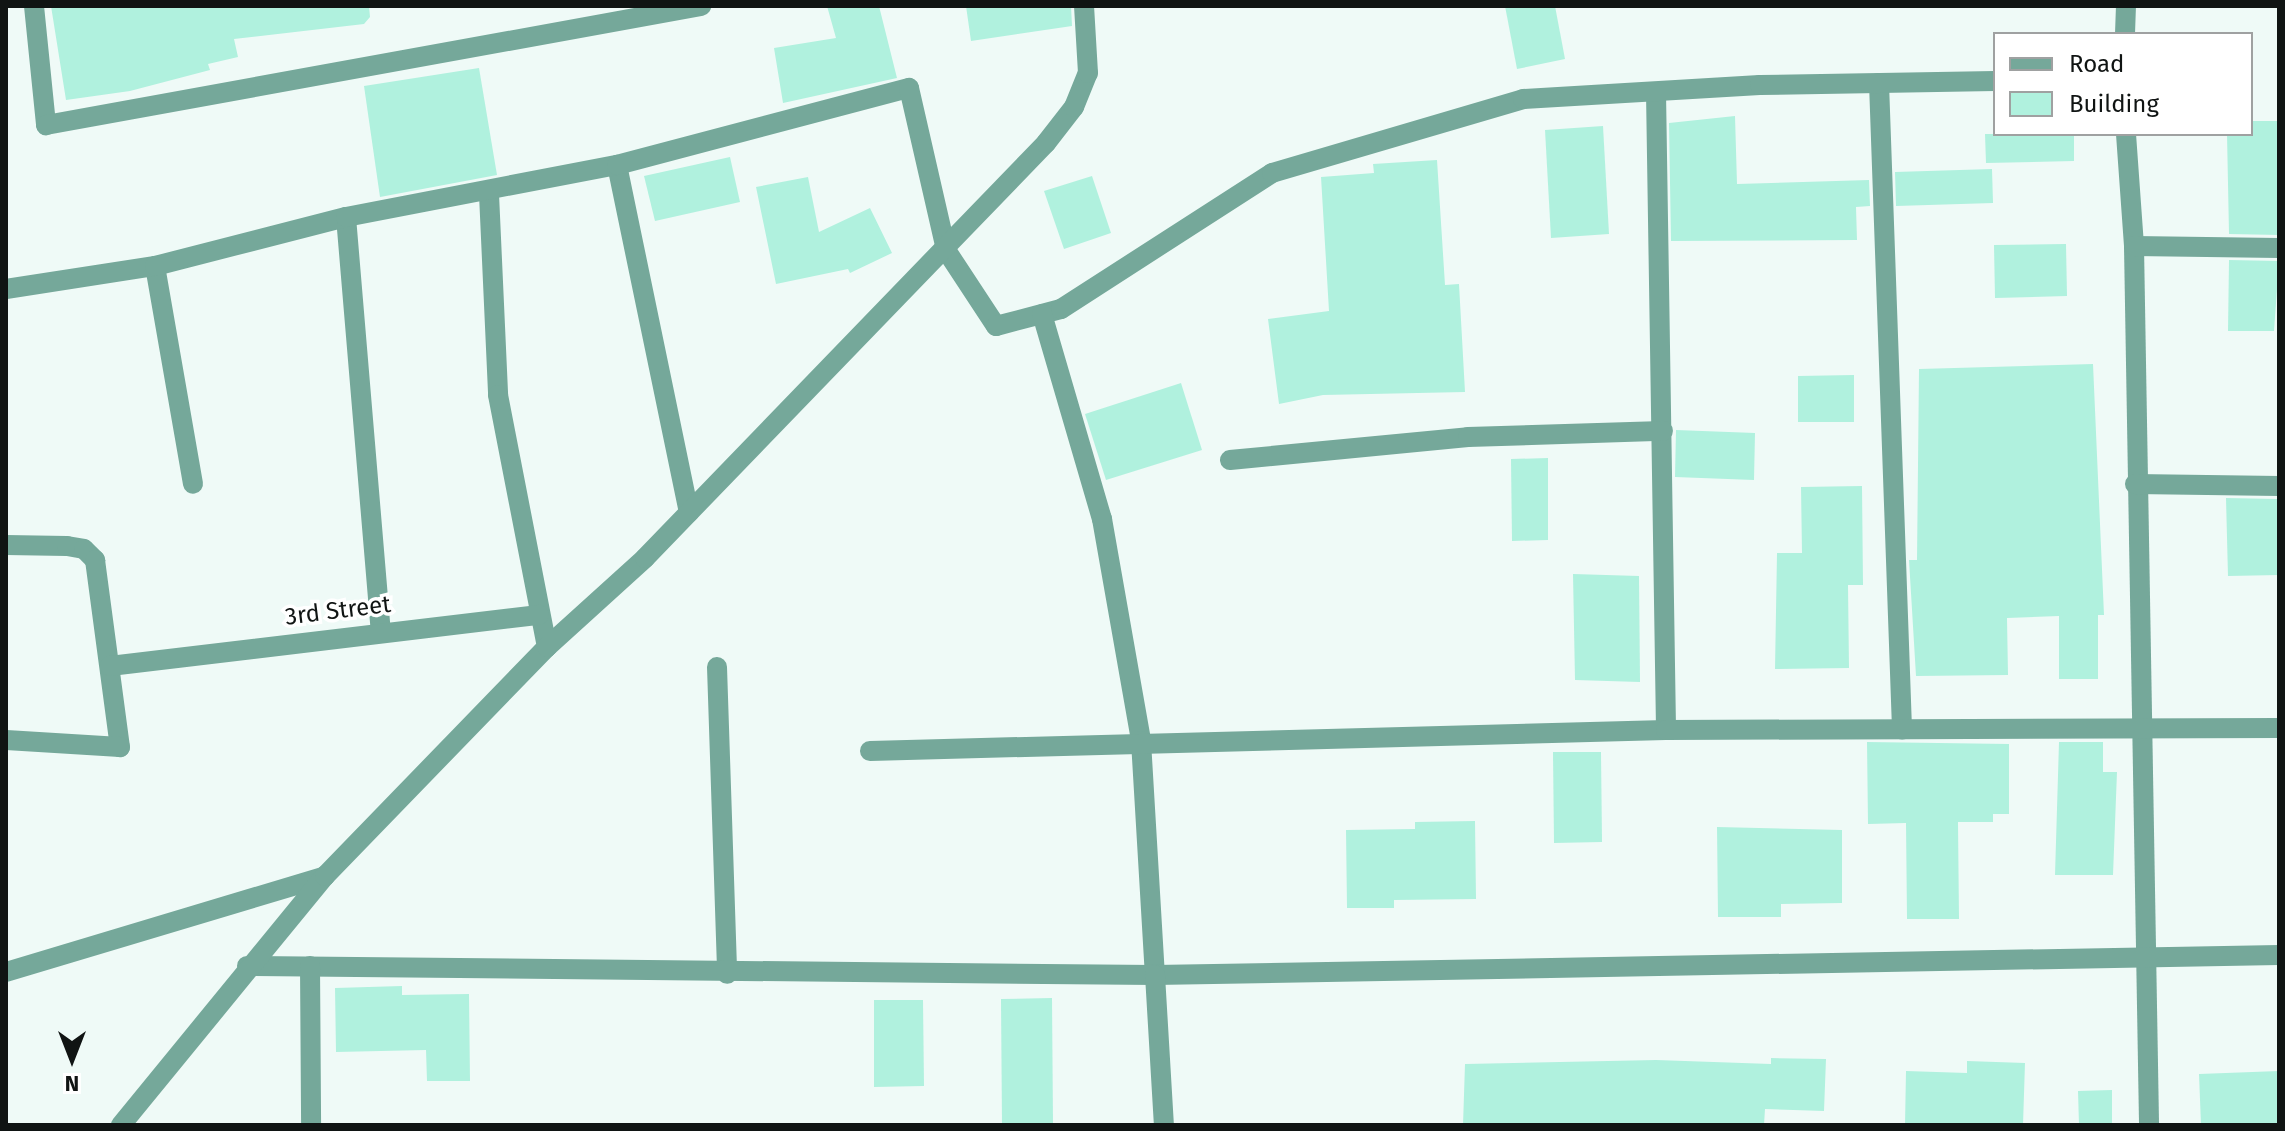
<!DOCTYPE html>
<style>
body{margin:0}
#map{position:relative;width:2285px;height:1131px;overflow:hidden;background:#effaf7;font-family:"Fira Sans",sans-serif}
div>[style]{position:absolute}
.building>*{inset:0;background:#b0f1de}
.street>*{height:20px;margin:-10px;padding:0 10px;transform-origin:10px;border-radius:10px;background:#75a89a}
span{translate:-50% -50%;white-space:nowrap;text-align:center;line-height:1.15;-webkit-text-stroke:7px #fff;paint-order:stroke}
.street-label{font-size:24px;color:#101413}
.frame{position:absolute;inset:0;border:8px solid #101413;pointer-events:none}
.legend{position:absolute;left:1993px;top:32px;width:260px;height:104px;box-sizing:border-box;background:#fff;border:2px solid #9fa1a1;margin:0;padding:10px 14px;list-style:none;font-size:24px;color:#101413}
.legend li{display:flex;align-items:center;gap:16px;height:40px}
.legend b{width:40px;border:2px solid #9fa1a1}
.north{position:absolute;left:32px;top:1019px;width:80px;height:80px;-webkit-text-stroke:6px #fff;paint-order:stroke;rotate:180deg;font-size:22px;font-weight:700;line-height:32px;text-align:center;color:#101413}
.north::after{content:'';display:block;margin:auto;width:28px;height:36px;background:#101413;clip-path:polygon(50% 0,100% 100%,50% 72%,0 100%)}
</style>
<div id="map">
<div class="building">
<i style="clip-path:polygon(51px 6px,369px 6px,370px 17px,364px 24px,234px 39px,238px 57px,208px 64px,210px 70px,130px 91px,66px 100px)"></i>
<i style="clip-path:polygon(827px 6px,879px 6px,897px 78px,783px 103px,774px 48px,836px 38px)"></i>
<i style="clip-path:polygon(966px 6px,1071px 6px,1072px 26px,971px 41px)"></i>
<i style="clip-path:polygon(1505px 6px,1555px 6px,1565px 59px,1517px 69px)"></i>
<i style="clip-path:polygon(479px 68px,497px 175px,380px 197px,364px 86px)"></i>
<i style="clip-path:polygon(1735px 116px,1737px 184px,1869px 180px,1870px 206px,1856px 207px,1857px 240px,1671px 241px,1669px 123px)"></i>
<i style="clip-path:polygon(2251px 121px,2279px 121px,2279px 235px,2229px 234px,2227px 134px,2251px 134px)"></i>
<i style="clip-path:polygon(1603px 126px,1609px 234px,1551px 238px,1545px 130px)"></i>
<i style="clip-path:polygon(1985px 134px,2074px 134px,2074px 161px,1986px 163px)"></i>
<i style="clip-path:polygon(730px 157px,740px 202px,655px 221px,644px 176px)"></i>
<i style="clip-path:polygon(1437px 160px,1445px 285px,1459px 284px,1465px 392px,1323px 395px,1279px 404px,1268px 319px,1329px 311px,1321px 177px,1374px 173px,1373px 164px)"></i>
<i style="clip-path:polygon(1992px 169px,1993px 203px,1896px 206px,1895px 172px)"></i>
<i style="clip-path:polygon(1092px 176px,1111px 233px,1064px 249px,1044px 191px)"></i>
<i style="clip-path:polygon(808px 177px,819px 232px,870px 208px,892px 253px,850px 273px,848px 269px,776px 284px,756px 187px)"></i>
<i style="clip-path:polygon(2066px 244px,2067px 296px,1995px 298px,1994px 245px)"></i>
<i style="clip-path:polygon(2229px 260px,2279px 261px,2274px 331px,2228px 331px)"></i>
<i style="clip-path:polygon(2093px 364px,2104px 615px,2098px 615px,2098px 679px,2059px 679px,2059px 616px,2007px 618px,2008px 675px,1916px 676px,1909px 560px,1917px 560px,1919px 369px)"></i>
<i style="clip-path:polygon(1854px 375px,1854px 422px,1798px 422px,1798px 376px)"></i>
<i style="clip-path:polygon(1181px 383px,1202px 450px,1106px 480px,1085px 414px)"></i>
<i style="clip-path:polygon(1676px 430px,1755px 433px,1754px 480px,1675px 477px)"></i>
<i style="clip-path:polygon(1548px 458px,1548px 540px,1512px 541px,1511px 459px)"></i>
<i style="clip-path:polygon(1862px 486px,1863px 585px,1848px 585px,1849px 668px,1775px 669px,1777px 553px,1802px 553px,1801px 487px)"></i>
<i style="clip-path:polygon(2226px 498px,2277px 499px,2279px 575px,2228px 576px)"></i>
<i style="clip-path:polygon(1573px 574px,1639px 576px,1640px 682px,1575px 680px)"></i>
<i style="clip-path:polygon(1867px 742px,2009px 744px,2009px 814px,1993px 814px,1993px 822px,1958px 822px,1959px 919px,1907px 919px,1906px 823px,1868px 824px)"></i>
<i style="clip-path:polygon(2059px 742px,2103px 742px,2103px 772px,2117px 772px,2113px 875px,2055px 875px)"></i>
<i style="clip-path:polygon(1553px 752px,1601px 752px,1602px 842px,1554px 843px)"></i>
<i style="clip-path:polygon(1475px 821px,1476px 899px,1394px 900px,1394px 908px,1347px 908px,1346px 830px,1415px 829px,1415px 822px)"></i>
<i style="clip-path:polygon(1717px 827px,1842px 830px,1842px 903px,1781px 904px,1781px 917px,1718px 917px)"></i>
<i style="clip-path:polygon(402px 986px,402px 995px,469px 994px,470px 1081px,427px 1081px,426px 1050px,336px 1052px,335px 988px)"></i>
<i style="clip-path:polygon(1052px 998px,1053px 1125px,1002px 1125px,1001px 999px)"></i>
<i style="clip-path:polygon(874px 1000px,923px 1000px,924px 1086px,874px 1087px)"></i>
<i style="clip-path:polygon(1771px 1058px,1826px 1059px,1824px 1111px,1765px 1109px,1764px 1125px,1463px 1125px,1465px 1064px,1656px 1060px,1771px 1064px)"></i>
<i style="clip-path:polygon(1967px 1061px,2025px 1063px,2023px 1125px,1905px 1125px,1906px 1071px,1967px 1073px)"></i>
<i style="clip-path:polygon(2279px 1071px,2279px 1125px,2201px 1125px,2199px 1074px)"></i>
<i style="clip-path:polygon(2112px 1090px,2112px 1125px,2079px 1125px,2078px 1091px)"></i>
</div>
<div class="street">
<i style="left:34px;top:6px;width:120px;rotate:84.2deg"></i>
<i style="left:46px;top:125px;width:666px;rotate:-10.3deg"></i>
<i style="left:2125px;top:34px;width:28px;rotate:-88deg"></i>
<i style="left:1879px;top:83px;width:647px;rotate:87.96deg"></i>
<i style="left:1656px;top:92px;width:638px;rotate:89.1deg"></i>
<i style="left:2126px;top:134px;width:112px;rotate:85.9deg"></i>
<i style="left:2134px;top:246px;width:879px;rotate:89.02deg"></i>
<i style="left:617px;top:165px;width:355px;rotate:78.3deg"></i>
<i style="left:489px;top:194px;width:201px;rotate:87.4deg"></i>
<i style="left:498px;top:395px;width:257px;rotate:79deg"></i>
<i style="left:346px;top:217px;width:416px;rotate:85.2deg"></i>
<i style="left:2134px;top:246px;width:145px;rotate:0.8deg"></i>
<i style="left:155px;top:266px;width:221px;rotate:80.1deg"></i>
<i style="left:6px;top:289px;width:151px;rotate:-8.8deg"></i>
<i style="left:155px;top:266px;width:197px;rotate:-14.4deg"></i>
<i style="left:346px;top:217px;width:276px;rotate:-10.9deg"></i>
<i style="left:617px;top:165px;width:302px;rotate:-14.8deg"></i>
<i style="left:909px;top:88px;width:166px;rotate:77.1deg"></i>
<i style="left:946px;top:250px;width:91px;rotate:56.7deg"></i>
<i style="left:996px;top:326px;width:67px;rotate:-14.7deg"></i>
<i style="left:1061px;top:309px;width:251px;rotate:-32.8deg"></i>
<i style="left:1272px;top:173px;width:262px;rotate:-16.4deg"></i>
<i style="left:1523px;top:99px;width:237px;rotate:-3.4deg"></i>
<i style="left:1760px;top:85px;width:235px;rotate:-1deg"></i>
<i style="left:1042px;top:314px;width:214px;rotate:73.7deg"></i>
<i style="left:1102px;top:519px;width:225px;rotate:80deg"></i>
<i style="left:1141px;top:741px;width:234px;rotate:86.6deg"></i>
<i style="left:1155px;top:975px;width:1124px;rotate:-1.02deg"></i>
<i style="left:1230px;top:460px;width:239px;rotate:-5.5deg"></i>
<i style="left:1468px;top:437px;width:195px;rotate:-1.8deg"></i>
<i style="left:2135px;top:484px;width:144px;rotate:0.8deg"></i>
<i style="left:6px;top:545px;width:61px;rotate:0.9deg"></i>
<i style="left:67px;top:546px;width:17px;rotate:10deg"></i>
<i style="left:84px;top:549px;width:16px;rotate:45deg"></i>
<i style="left:95px;top:560px;width:189px;rotate:82.4deg"></i>
<i style="left:120px;top:747px;width:114px;rotate:-176.5deg"></i>
<i style="left:110px;top:666px;width:432px;rotate:-6.8deg"></i>
<i style="left:717px;top:667px;width:307px;rotate:88.1deg"></i>
<i style="left:870px;top:751px;width:796px;rotate:-1.51deg"></i>
<i style="left:1666px;top:730px;width:613px;rotate:-0.19deg"></i>
<i style="left:247px;top:966px;width:908px;rotate:0.57deg"></i>
<i style="left:1155px;top:975px;width:150px;rotate:86.6deg"></i>
<i style="left:310px;top:966px;width:159px;rotate:89.6deg"></i>
<i style="left:6px;top:972px;width:333px;rotate:-16.7deg"></i>
<i style="left:121px;top:1125px;width:322px;rotate:-50.7deg"></i>
<i style="left:325px;top:876px;width:319px;rotate:-45.9deg"></i>
<i style="left:547px;top:647px;width:132px;rotate:-42.2deg"></i>
<i style="left:645px;top:558px;width:577px;rotate:-45.98deg"></i>
<i style="left:1046px;top:143px;width:46px;rotate:-52.1deg"></i>
<i style="left:1074px;top:107px;width:37px;rotate:-68deg"></i>
<i style="left:1088px;top:73px;width:67px;rotate:-93.4deg"></i>
</div>
<div class="street-label">
<span style="left:338px;top:611px;rotate:-7deg">3rd Street</span>
</div>
<div class="frame"></div>
<ul class="legend">
<li><b style="height:10px;background:#75a89a"></b>Road</li>
<li><b style="height:22px;background:#b0f1de"></b>Building</li>
</ul>
<div class="north">N</div>
</div>
